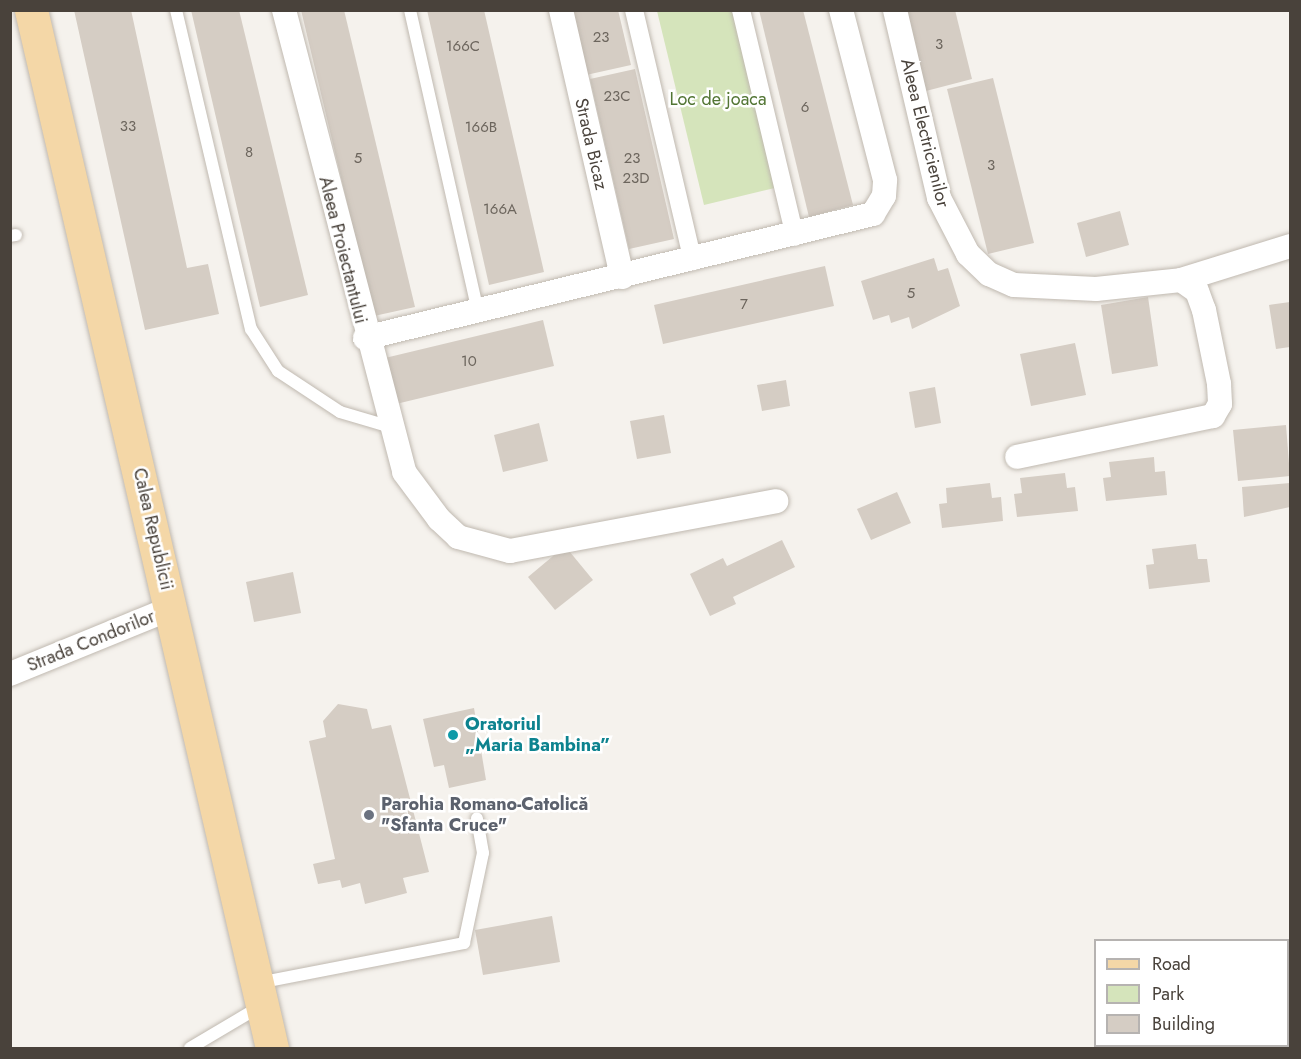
<!DOCTYPE html>
<meta charset="utf-8">
<style>
body{margin:0}
#map{position:relative;width:1301px;height:1059px;overflow:hidden;background:#f5f2ed;font-family:Jost,sans-serif}
div>[style]{position:absolute}
.green>*{inset:0;background:#d5e4bb}
.building>*{inset:0;background:#d5cdc4}
.roads{filter:drop-shadow(0 0 2px #c0b9b0) drop-shadow(0 0 2px #c0b9b0)}
.service>*{height:12px;margin:-6px;padding:0 6px;transform-origin:6px;border-radius:6px;background:#fff}
.pedestrian>*{height:18px;margin:-9px;padding:0 9px;transform-origin:9px;border-radius:9px;background:#fff}
.minor>*{height:24px;margin:-12px;padding:0 12px;transform-origin:12px;border-radius:12px;background:#fff}
.primary>*{height:33px;margin:-16.5px;padding:0 16.5px;transform-origin:16.5px;border-radius:16.5px;background:#f4d7a7}
.dots>*{width:16px;height:16px;translate:-50% -50%;box-sizing:border-box;border:3px solid #fff;border-radius:50%}
span{translate:-50% -50%;white-space:nowrap;text-align:center;line-height:1.15;-webkit-text-stroke:5px #fff;paint-order:stroke}
.number-label{font-size:15px;color:#6c655d}
.number-label span{-webkit-text-stroke-width:0}
.park-label{font-size:18px;color:#527534}
.street-label{font-size:18px;color:#49423b}
.culture-label{font-size:18px;color:#0d838f;font-weight:700}
.left{translate:0 -50%;text-align:left}
.worship-label{font-size:18px;color:#5b616d;font-weight:700}
.frame{position:absolute;inset:0;border:12px solid #49423b;pointer-events:none}
.legend{position:absolute;left:1094px;top:939px;width:195px;height:108px;box-sizing:border-box;background:#fff;border:2px solid #b6b3b1;margin:0;padding:8px 10px;list-style:none;font-size:18px;color:#49423b}
.legend li{display:flex;align-items:center;gap:12px;height:30px}
.legend b{width:30px;border:2px solid #b6b3b1}
</style>
<div id="map">
<div class="green">
<i style="clip-path:polygon(657px 11px,737px 11px,779px 187px,704px 205px)"></i>
</div>
<div class="building">
<i style="clip-path:polygon(74px 10px,131px 10px,187px 268px,208px 264px,219px 314px,145px 330px)"></i>
<i style="clip-path:polygon(191px 10px,239px 10px,308px 295px,260px 307px)"></i>
<i style="clip-path:polygon(301px 10px,344px 10px,415px 307px,374px 316px)"></i>
<i style="clip-path:polygon(427px 10px,484px 10px,544px 272px,489px 285px)"></i>
<i style="clip-path:polygon(571px 10px,618px 10px,631px 65px,586px 75px)"></i>
<i style="clip-path:polygon(759px 10px,803px 10px,853px 205px,809px 217px)"></i>
<i style="clip-path:polygon(906px 10px,955px 10px,972px 79px,926px 91px)"></i>
<i style="clip-path:polygon(635px 69px,674px 239px,629px 249px,590px 79px)"></i>
<i style="clip-path:polygon(993px 78px,1034px 243px,988px 254px,947px 89px)"></i>
<i style="clip-path:polygon(1120px 211px,1129px 245px,1086px 257px,1077px 223px)"></i>
<i style="clip-path:polygon(934px 258px,938px 271px,948px 268px,960px 306px,912px 329px,909px 317px,891px 323px,889px 315px,873px 320px,861px 281px)"></i>
<i style="clip-path:polygon(825px 266px,834px 306px,663px 344px,654px 305px)"></i>
<i style="clip-path:polygon(1148px 297px,1158px 366px,1112px 374px,1101px 305px)"></i>
<i style="clip-path:polygon(1290px 302px,1290px 347px,1276px 349px,1269px 305px)"></i>
<i style="clip-path:polygon(543px 320px,554px 366px,396px 404px,385px 358px)"></i>
<i style="clip-path:polygon(1075px 343px,1086px 395px,1031px 406px,1020px 354px)"></i>
<i style="clip-path:polygon(786px 380px,790px 406px,762px 411px,757px 385px)"></i>
<i style="clip-path:polygon(935px 387px,941px 423px,915px 428px,909px 392px)"></i>
<i style="clip-path:polygon(664px 415px,671px 453px,637px 459px,630px 421px)"></i>
<i style="clip-path:polygon(539px 423px,548px 461px,503px 472px,494px 435px)"></i>
<i style="clip-path:polygon(1286px 425px,1290px 476px,1238px 481px,1233px 430px)"></i>
<i style="clip-path:polygon(1154px 457px,1155px 472px,1165px 471px,1167px 495px,1106px 501px,1103px 478px,1111px 477px,1109px 462px)"></i>
<i style="clip-path:polygon(1065px 473px,1067px 488px,1075px 487px,1078px 511px,1017px 517px,1014px 494px,1022px 493px,1020px 478px)"></i>
<i style="clip-path:polygon(990px 483px,992px 498px,1001px 497px,1003px 521px,942px 528px,939px 504px,947px 503px,946px 488px)"></i>
<i style="clip-path:polygon(1290px 483px,1290px 507px,1244px 517px,1242px 487px)"></i>
<i style="clip-path:polygon(897px 492px,911px 523px,871px 540px,857px 509px)"></i>
<i style="clip-path:polygon(782px 540px,795px 567px,733px 597px,736px 604px,710px 616px,690px 574px,723px 558px,727px 566px)"></i>
<i style="clip-path:polygon(1196px 544px,1198px 559px,1207px 559px,1210px 582px,1149px 589px,1146px 565px,1154px 564px,1152px 549px)"></i>
<i style="clip-path:polygon(565px 546px,593px 580px,555px 610px,528px 577px)"></i>
<i style="clip-path:polygon(293px 572px,301px 613px,254px 622px,246px 582px)"></i>
<i style="clip-path:polygon(338px 704px,367px 709px,372px 729px,391px 725px,429px 872px,403px 878px,407px 893px,365px 904px,360px 883px,342px 888px,340px 880px,318px 884px,313px 864px,335px 859px,309px 741px,326px 737px,323px 721px)"></i>
<i style="clip-path:polygon(474px 708px,486px 780px,449px 788px,444px 765px,434px 767px,423px 719px)"></i>
<i style="clip-path:polygon(552px 916px,560px 962px,483px 975px,475px 930px)"></i>
</div>
<div class="roads">
<div class="service">
<i style="left:176px;top:10px;width:328px;rotate:76.8deg"></i>
<i style="left:251px;top:329px;width:50px;rotate:57.3deg"></i>
<i style="left:278px;top:371px;width:74px;rotate:33.5deg"></i>
<i style="left:340px;top:412px;width:53px;rotate:16.4deg"></i>
<i style="left:410px;top:10px;width:309px;rotate:77.3deg"></i>
<i style="left:10px;top:236px;width:6px;rotate:-9deg"></i>
<i style="left:258px;top:983px;width:210px;rotate:-11deg"></i>
<i style="left:464px;top:943px;width:92px;rotate:-78.1deg"></i>
<i style="left:483px;top:853px;width:35px;rotate:-100deg"></i>
<i style="left:190px;top:1048px;width:82px;rotate:-30.6deg"></i>
</div>
<div class="pedestrian">
<i style="left:634px;top:10px;width:258px;rotate:76.8deg"></i>
<i style="left:741px;top:10px;width:233px;rotate:76.6deg"></i>
</div>
<div class="minor">
<i style="left:284px;top:10px;width:477px;rotate:75.4deg"></i>
<i style="left:404px;top:472px;width:59px;rotate:53.3deg"></i>
<i style="left:439px;top:519px;width:26px;rotate:43deg"></i>
<i style="left:458px;top:537px;width:54px;rotate:15.1deg"></i>
<i style="left:510px;top:551px;width:271px;rotate:-10.6deg"></i>
<i style="left:561px;top:10px;width:274px;rotate:77.1deg"></i>
<i style="left:895px;top:10px;width:193px;rotate:76.8deg"></i>
<i style="left:939px;top:198px;width:63px;rotate:62.6deg"></i>
<i style="left:968px;top:254px;width:29px;rotate:44deg"></i>
<i style="left:989px;top:274px;width:27px;rotate:24deg"></i>
<i style="left:1014px;top:285px;width:82px;rotate:2.8deg"></i>
<i style="left:1096px;top:289px;width:85px;rotate:-6deg"></i>
<i style="left:1181px;top:280px;width:19px;rotate:35deg"></i>
<i style="left:1197px;top:291px;width:20px;rotate:70deg"></i>
<i style="left:1204px;top:310px;width:76px;rotate:78.5deg"></i>
<i style="left:1219px;top:384px;width:20px;rotate:87deg"></i>
<i style="left:1220px;top:404px;width:14px;rotate:120deg"></i>
<i style="left:1213px;top:416px;width:200px;rotate:168.2deg"></i>
<i style="left:1181px;top:280px;width:114px;rotate:-17.3deg"></i>
<i style="left:365px;top:338px;width:523px;rotate:-13.72deg"></i>
<i style="left:873px;top:214px;width:21px;rotate:-59deg"></i>
<i style="left:884px;top:196px;width:16px;rotate:-86deg"></i>
<i style="left:885px;top:180px;width:176px;rotate:-104.5deg"></i>
<i style="left:10px;top:674px;width:175px;rotate:-22.2deg"></i>
</div>
<div class="primary">
<i style="left:31px;top:10px;width:1066px;rotate:76.93deg"></i>
</div>
</div>
<div class="dots">
<i style="left:453px;top:735px;background:#0f9aa8"></i>
<i style="left:369px;top:815px;background:#6b7280"></i>
</div>
<div class="number-label">
<span style="left:601px;top:38px">23</span>
<span style="left:939px;top:45px">3</span>
<span style="left:463px;top:47px">166C</span>
<span style="left:617px;top:97px">23C</span>
<span style="left:805px;top:108px">6</span>
<span style="left:128px;top:127px">33</span>
<span style="left:481px;top:128px">166B</span>
<span style="left:249px;top:153px">8</span>
<span style="left:358px;top:159px">5</span>
<span style="left:632px;top:159px">23</span>
<span style="left:991px;top:166px">3</span>
<span style="left:636px;top:179px">23D</span>
<span style="left:500px;top:210px">166A</span>
<span style="left:911px;top:294px">5</span>
<span style="left:744px;top:305px">7</span>
<span style="left:469px;top:362px">10</span>
</div>
<div class="park-label">
<span style="left:718px;top:99px">Loc de joaca</span>
</div>
<div class="street-label">
<span style="left:925px;top:133px;rotate:76deg">Aleea Electricienilor</span>
<span style="left:591px;top:144px;rotate:77deg">Strada Bicaz</span>
<span style="left:343px;top:250px;rotate:76deg">Aleea Proiectantului</span>
<span style="left:153px;top:529px;rotate:77deg">Calea Republicii</span>
<span style="left:91px;top:641px;rotate:-22deg">Strada Condorilor</span>
</div>
<div class="culture-label">
<span class="left" style="left:465px;top:735px">Oratoriul<br>„Maria Bambina”</span>
</div>
<div class="worship-label">
<span class="left" style="left:381px;top:815px">Parohia Romano-Catolică<br>"Sfanta Cruce"</span>
</div>
<div class="frame"></div>
<ul class="legend">
<li><b style="height:8px;background:#f4d7a7"></b>Road</li>
<li><b style="height:16px;background:#d5e4bb"></b>Park</li>
<li><b style="height:16px;background:#d5cdc4"></b>Building</li>
</ul>
</div>
